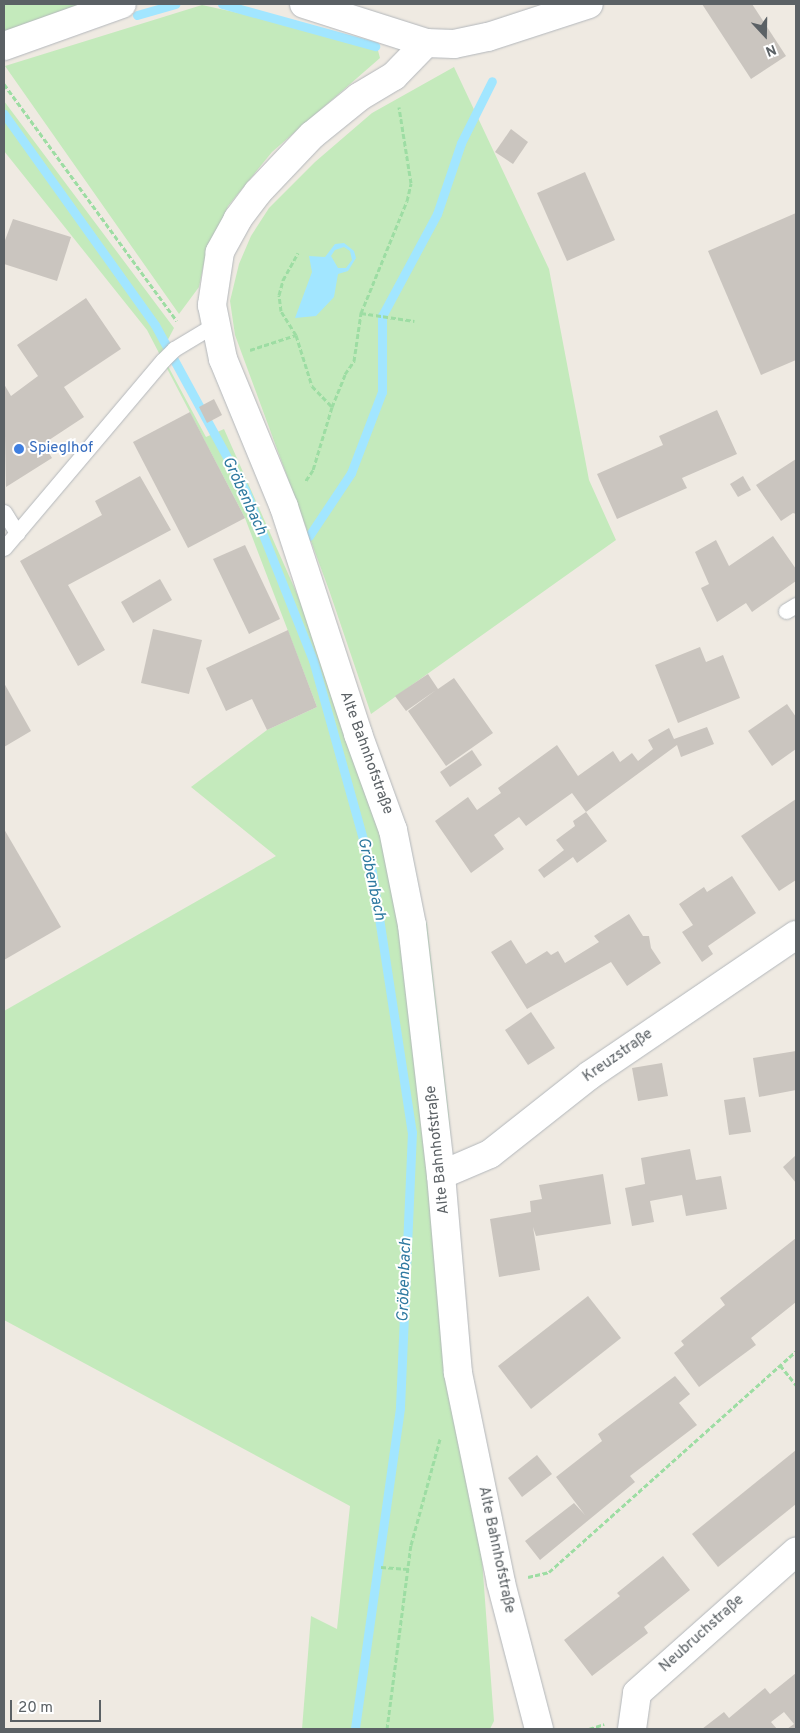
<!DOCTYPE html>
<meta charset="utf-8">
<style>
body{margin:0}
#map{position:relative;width:800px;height:1733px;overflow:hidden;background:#efeae2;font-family:Overpass,sans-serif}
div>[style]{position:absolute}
.green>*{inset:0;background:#c4eabc}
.water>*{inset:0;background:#a2e6ff}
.stream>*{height:9px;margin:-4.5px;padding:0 4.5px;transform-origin:4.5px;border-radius:4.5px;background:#a2e6ff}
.building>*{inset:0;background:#cac5bf}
.path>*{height:3px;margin-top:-1.5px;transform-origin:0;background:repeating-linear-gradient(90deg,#9ddda3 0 5px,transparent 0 7.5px)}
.roads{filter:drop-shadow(0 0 1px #b3b7bb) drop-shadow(0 0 1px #b3b7bb)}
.lane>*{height:15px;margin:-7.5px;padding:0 7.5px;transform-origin:7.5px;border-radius:7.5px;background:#fff}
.street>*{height:28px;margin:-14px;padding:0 14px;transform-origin:14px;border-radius:14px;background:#fff}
.dots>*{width:14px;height:14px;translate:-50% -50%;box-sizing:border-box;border:2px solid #fff;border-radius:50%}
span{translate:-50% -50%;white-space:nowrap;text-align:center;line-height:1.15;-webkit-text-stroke:4px #fff;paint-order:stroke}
.shop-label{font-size:15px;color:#366cbe}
.left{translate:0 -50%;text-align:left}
.street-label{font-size:15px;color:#5b6165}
.water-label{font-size:16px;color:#2e79a0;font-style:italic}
.frame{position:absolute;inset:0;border:5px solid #5b6165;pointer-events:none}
.north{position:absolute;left:740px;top:10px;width:50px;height:50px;-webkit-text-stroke:4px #fff;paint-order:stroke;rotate:159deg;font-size:14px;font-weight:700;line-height:20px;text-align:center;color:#5b6165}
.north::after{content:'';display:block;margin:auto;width:18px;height:22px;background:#5b6165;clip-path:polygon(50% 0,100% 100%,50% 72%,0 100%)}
.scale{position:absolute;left:10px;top:1700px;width:91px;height:22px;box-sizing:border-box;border:2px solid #5b6165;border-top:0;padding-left:6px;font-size:15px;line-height:18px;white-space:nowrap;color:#5b6165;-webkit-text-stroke:4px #fff;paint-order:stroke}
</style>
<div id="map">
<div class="green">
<i style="clip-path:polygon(4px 4px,92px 4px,4px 32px)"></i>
<i style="clip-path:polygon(202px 5px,376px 43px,380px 58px,272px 152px,228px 206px,204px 263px,199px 287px,179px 314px,5px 66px)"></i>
<i style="clip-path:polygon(454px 67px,549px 269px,589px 480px,616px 540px,371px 714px,329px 590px,235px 335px,230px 301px,239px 264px,251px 236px,269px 208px,315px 162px,372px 113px)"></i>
<i style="clip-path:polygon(4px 101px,174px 328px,161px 353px,206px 437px,224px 429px,298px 596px,352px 742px,427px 924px,449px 1116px,494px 1721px,490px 1729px,302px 1729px,311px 1616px,337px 1629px,350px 1506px,4px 1320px,4px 1011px,276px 856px,191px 787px,267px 730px,317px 707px,245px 518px,147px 330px,4px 151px)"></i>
</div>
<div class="water">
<i style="clip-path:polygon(evenodd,344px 243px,354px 251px,356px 258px,348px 271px,338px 274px,334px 297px,316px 316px,295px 318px,312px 272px,309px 256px,325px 257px,335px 244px,344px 243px,344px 247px,350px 251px,352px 260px,346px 268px,338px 268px,331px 256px,335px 250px,344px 247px)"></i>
</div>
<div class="stream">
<i style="left:222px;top:4px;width:159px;rotate:15.4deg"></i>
<i style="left:137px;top:15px;width:40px;rotate:-16deg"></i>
<i style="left:4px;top:114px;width:259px;rotate:54.4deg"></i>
<i style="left:155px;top:325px;width:190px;rotate:61.4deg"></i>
<i style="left:246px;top:492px;width:181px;rotate:68.3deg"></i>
<i style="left:313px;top:660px;width:220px;rotate:74.4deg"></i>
<i style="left:372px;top:872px;width:263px;rotate:81.3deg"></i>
<i style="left:412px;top:1132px;width:276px;rotate:92.5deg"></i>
<i style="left:400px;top:1408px;width:324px;rotate:98deg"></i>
<i style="left:309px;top:536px;width:76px;rotate:-56.3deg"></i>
<i style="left:351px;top:473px;width:87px;rotate:-69.1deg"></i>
<i style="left:382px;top:392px;width:76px;rotate:-90deg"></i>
<i style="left:382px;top:316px;width:116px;rotate:-61.7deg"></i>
<i style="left:437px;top:214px;width:75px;rotate:-71.3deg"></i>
<i style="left:461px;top:143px;width:69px;rotate:-63.4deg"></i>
</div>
<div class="building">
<i style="clip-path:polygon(702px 4px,752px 4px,786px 56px,751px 79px)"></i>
<i style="clip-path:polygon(511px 129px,528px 142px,513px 164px,495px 152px)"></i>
<i style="clip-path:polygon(585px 172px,615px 240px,567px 261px,537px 193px)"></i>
<i style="clip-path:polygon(796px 213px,796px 360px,761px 375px,708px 251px)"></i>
<i style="clip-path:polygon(13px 219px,71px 237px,57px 281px,4px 264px,4px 243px)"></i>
<i style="clip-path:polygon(86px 298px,121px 349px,64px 387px,84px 417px,43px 444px,52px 458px,6px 487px,4px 384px,11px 396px,38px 376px,17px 345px)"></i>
<i style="clip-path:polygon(214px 399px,222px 415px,207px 423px,199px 407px)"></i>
<i style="clip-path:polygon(717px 410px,737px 454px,682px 478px,687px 488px,617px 519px,597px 474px,663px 445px,659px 436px)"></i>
<i style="clip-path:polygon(190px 412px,245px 518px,188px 548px,133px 442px)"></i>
<i style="clip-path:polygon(796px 459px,796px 514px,793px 513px,781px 521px,756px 485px)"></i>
<i style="clip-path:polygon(140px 476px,171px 530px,68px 585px,105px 650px,78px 666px,20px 561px,102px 515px,95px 501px)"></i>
<i style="clip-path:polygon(743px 476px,751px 490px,738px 497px,730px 484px)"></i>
<i style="clip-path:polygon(773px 536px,796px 569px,796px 581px,752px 612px,746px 603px,717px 622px,701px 588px,709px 584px,695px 552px,716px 540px,729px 566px)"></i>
<i style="clip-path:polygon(245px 545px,280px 619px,249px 634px,213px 559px)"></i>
<i style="clip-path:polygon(160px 579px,172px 600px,133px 623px,121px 602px)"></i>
<i style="clip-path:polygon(153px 629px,202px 640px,189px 694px,141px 683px)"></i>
<i style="clip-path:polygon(288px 630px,317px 707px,267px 730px,252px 699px,226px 711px,206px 668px)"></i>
<i style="clip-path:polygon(700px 647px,706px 662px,723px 655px,740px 698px,678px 723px,655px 665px)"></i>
<i style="clip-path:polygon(428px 674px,438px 689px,454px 678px,493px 733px,446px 766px,408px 711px,436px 690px,406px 711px,395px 696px)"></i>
<i style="clip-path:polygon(4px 683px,31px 731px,4px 747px)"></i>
<i style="clip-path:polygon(787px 704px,796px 717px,796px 749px,772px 766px,748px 731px)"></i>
<i style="clip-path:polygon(707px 727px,714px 744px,681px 757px,677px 745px,586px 812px,572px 793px,526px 826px,519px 817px,494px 835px,504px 849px,471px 873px,435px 821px,468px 797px,477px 810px,501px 793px,498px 788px,557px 745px,578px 776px,613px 751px,620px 762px,632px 753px,638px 761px,653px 749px,648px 740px,669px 728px,674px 739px)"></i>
<i style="clip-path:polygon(472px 750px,482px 765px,450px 787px,440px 772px)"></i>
<i style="clip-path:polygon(796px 799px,796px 880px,779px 891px,741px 836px)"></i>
<i style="clip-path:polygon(586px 812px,607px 841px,577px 863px,573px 857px,544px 878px,538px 870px,564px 850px,556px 840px,575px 826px,573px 821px)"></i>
<i style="clip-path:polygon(4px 829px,61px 927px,4px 960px)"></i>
<i style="clip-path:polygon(732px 876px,756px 913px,708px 946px,713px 954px,702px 962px,682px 932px,693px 925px,679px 904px,704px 887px,707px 892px)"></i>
<i style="clip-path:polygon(629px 914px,643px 936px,649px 936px,651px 948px,661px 963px,627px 986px,611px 962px,527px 1009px,491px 952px,511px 940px,526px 964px,547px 951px,551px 955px,558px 951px,565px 963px,599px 942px,594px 936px)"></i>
<i style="clip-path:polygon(531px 1012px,555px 1048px,528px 1065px,505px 1030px)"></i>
<i style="clip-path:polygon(796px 1051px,796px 1090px,759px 1097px,753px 1058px)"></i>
<i style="clip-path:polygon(662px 1063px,668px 1096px,638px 1101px,632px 1068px)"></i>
<i style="clip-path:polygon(745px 1097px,751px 1132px,729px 1135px,724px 1100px)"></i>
<i style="clip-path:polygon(690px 1149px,696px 1180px,721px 1176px,727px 1209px,686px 1216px,682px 1195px,650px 1201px,654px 1222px,632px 1226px,625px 1188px,645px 1184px,641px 1158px)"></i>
<i style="clip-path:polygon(796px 1155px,796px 1183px,783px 1167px)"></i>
<i style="clip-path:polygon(603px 1174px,611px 1224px,536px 1236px,533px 1227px,540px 1270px,499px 1277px,490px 1219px,531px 1212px,530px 1201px,542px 1199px,539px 1185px)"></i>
<i style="clip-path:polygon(796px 1238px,796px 1302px,751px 1338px,756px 1345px,699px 1387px,674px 1353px,684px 1345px,681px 1341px,725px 1305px,720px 1298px)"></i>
<i style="clip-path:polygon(588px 1296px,621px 1338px,531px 1409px,498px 1366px)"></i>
<i style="clip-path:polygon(675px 1376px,690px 1394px,679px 1403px,697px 1425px,630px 1476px,635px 1482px,540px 1560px,525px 1541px,574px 1503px,585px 1515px,556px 1477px,602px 1441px,598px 1434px)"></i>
<i style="clip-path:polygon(796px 1450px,796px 1504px,718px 1567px,692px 1534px)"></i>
<i style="clip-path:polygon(537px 1455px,552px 1474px,522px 1497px,508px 1478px)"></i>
<i style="clip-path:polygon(663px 1556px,690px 1590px,644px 1627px,648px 1633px,592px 1676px,564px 1640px,620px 1596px,617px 1593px)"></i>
<i style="clip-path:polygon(796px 1673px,796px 1729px,787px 1729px,794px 1724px,784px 1712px,771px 1722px,777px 1729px,702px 1729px,724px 1712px,729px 1718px,765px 1688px,770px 1694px)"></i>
</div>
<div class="path">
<i style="left:4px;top:84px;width:293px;rotate:53.9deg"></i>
<i style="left:361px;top:313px;width:54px;rotate:8.6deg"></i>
<i style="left:296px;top:335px;width:28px;rotate:-122deg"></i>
<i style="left:281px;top:311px;width:16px;rotate:-97deg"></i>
<i style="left:279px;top:295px;width:16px;rotate:-75deg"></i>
<i style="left:283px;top:280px;width:31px;rotate:-61deg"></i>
<i style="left:250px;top:350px;width:48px;rotate:-18.1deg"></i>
<i style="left:296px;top:335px;width:53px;rotate:72.6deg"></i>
<i style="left:312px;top:386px;width:29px;rotate:46deg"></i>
<i style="left:332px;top:407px;width:66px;rotate:106.8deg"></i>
<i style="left:313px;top:470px;width:14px;rotate:124deg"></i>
<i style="left:332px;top:407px;width:35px;rotate:-68deg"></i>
<i style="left:345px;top:374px;width:16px;rotate:-55deg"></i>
<i style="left:354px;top:361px;width:49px;rotate:-81.7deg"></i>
<i style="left:361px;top:313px;width:121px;rotate:-67.7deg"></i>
<i style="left:407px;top:201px;width:18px;rotate:-77deg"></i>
<i style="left:411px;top:183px;width:77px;rotate:-99deg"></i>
<i style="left:780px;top:1365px;width:26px;rotate:51deg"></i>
<i style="left:381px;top:1567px;width:27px;rotate:4deg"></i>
<i style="left:528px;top:1577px;width:22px;rotate:-13deg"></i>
<i style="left:549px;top:1572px;width:331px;rotate:-41.8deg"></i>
<i style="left:387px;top:1729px;width:186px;rotate:-82.6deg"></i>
<i style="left:411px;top:1545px;width:110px;rotate:-74.7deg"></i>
<i style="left:589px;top:1729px;width:16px;rotate:-18deg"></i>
</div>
<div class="roads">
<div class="lane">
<i style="left:4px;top:512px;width:25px;rotate:58deg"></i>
<i style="left:4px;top:548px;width:246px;rotate:-49.8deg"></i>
<i style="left:163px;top:360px;width:16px;rotate:-45deg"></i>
<i style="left:174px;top:349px;width:47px;rotate:-31deg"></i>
<i style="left:786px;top:611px;width:12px;rotate:-31deg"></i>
</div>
<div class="street">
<i style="left:304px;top:4px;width:128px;rotate:17.7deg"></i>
<i style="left:426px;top:43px;width:28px;rotate:2deg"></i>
<i style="left:454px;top:44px;width:35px;rotate:-12deg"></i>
<i style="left:488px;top:37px;width:106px;rotate:-18.1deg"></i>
<i style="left:426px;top:43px;width:46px;rotate:134.1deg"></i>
<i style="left:394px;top:76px;width:41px;rotate:149deg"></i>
<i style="left:359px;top:97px;width:60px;rotate:141deg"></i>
<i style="left:312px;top:135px;width:79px;rotate:133.5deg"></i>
<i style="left:258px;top:192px;width:34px;rotate:127deg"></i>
<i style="left:238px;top:219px;width:38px;rotate:119deg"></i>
<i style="left:220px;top:252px;width:54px;rotate:98.6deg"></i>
<i style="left:212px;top:305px;width:55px;rotate:78.5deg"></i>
<i style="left:223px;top:359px;width:160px;rotate:67.6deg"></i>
<i style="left:284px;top:507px;width:239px;rotate:71.9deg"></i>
<i style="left:358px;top:734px;width:102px;rotate:70deg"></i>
<i style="left:393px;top:830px;width:97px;rotate:78.7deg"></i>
<i style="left:412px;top:925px;width:252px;rotate:83.4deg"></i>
<i style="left:441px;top:1175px;width:199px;rotate:85.1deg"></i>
<i style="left:458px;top:1373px;width:214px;rotate:78.4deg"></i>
<i style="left:501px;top:1583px;width:151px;rotate:75.4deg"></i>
<i style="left:4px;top:46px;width:125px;rotate:-19.6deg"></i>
<i style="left:441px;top:1175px;width:53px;rotate:-23.2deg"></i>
<i style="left:490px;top:1154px;width:127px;rotate:-38.3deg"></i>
<i style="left:590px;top:1075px;width:249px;rotate:-34.2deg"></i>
<i style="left:632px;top:1729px;width:36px;rotate:-82deg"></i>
<i style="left:637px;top:1693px;width:213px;rotate:-41.6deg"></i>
</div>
</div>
<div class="dots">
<i style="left:19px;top:449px;background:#3f7fe0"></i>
</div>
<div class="shop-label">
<span class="left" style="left:29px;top:449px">Spieglhof</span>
</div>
<div class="street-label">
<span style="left:366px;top:753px;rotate:70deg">Alte Bahnhofstraße</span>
<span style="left:618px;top:1056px;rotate:-35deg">Kreuzstraße</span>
<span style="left:438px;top:1150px;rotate:-96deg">Alte Bahnhofstraße</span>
<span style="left:496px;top:1550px;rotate:78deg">Alte Bahnhofstraße</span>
<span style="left:702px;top:1634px;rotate:-42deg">Neubruchstraße</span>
</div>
<div class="water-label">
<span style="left:244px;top:496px;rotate:65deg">Gröbenbach</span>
<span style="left:371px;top:879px;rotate:78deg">Gröbenbach</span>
<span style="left:405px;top:1280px;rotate:-88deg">Gröbenbach</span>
</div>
<div class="frame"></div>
<div class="north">N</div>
<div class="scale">20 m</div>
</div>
